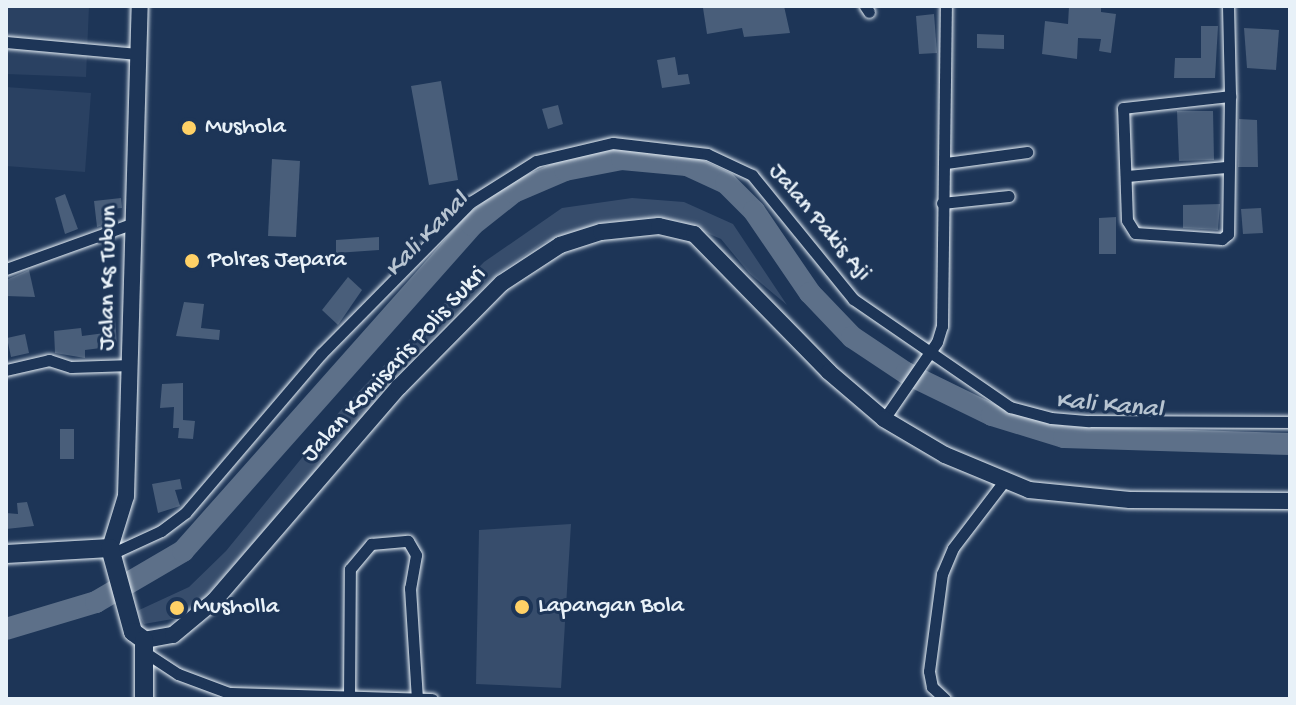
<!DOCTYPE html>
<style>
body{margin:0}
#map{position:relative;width:1296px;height:705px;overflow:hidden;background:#1d3557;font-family:"Gochi Hand",sans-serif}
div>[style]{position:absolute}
.built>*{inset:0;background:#2a4162}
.green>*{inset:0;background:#374d6c}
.river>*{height:22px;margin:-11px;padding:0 11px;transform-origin:11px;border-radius:11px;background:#5d7089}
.building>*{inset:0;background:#495e7a}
.roads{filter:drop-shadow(0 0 2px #e8f1f8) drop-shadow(0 0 2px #e8f1f8)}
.street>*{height:11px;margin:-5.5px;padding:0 5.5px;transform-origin:5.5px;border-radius:5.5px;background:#1d3557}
.secondary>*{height:16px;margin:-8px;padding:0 8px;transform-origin:8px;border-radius:8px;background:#1d3557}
.primary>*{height:18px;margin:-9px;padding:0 9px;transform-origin:9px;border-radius:9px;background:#1d3557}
.dots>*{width:22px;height:22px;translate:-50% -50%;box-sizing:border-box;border:4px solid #1d3557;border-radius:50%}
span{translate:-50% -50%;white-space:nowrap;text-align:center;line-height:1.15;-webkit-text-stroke:6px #1d3557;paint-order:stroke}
.poi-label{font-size:24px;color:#e8f1f8}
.left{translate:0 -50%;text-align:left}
.street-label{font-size:24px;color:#e8f1f8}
.water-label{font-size:26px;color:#b7c4d1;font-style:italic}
.frame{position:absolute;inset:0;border:8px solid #e8f1f8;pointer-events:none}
</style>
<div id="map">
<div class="built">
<i style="clip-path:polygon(6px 6px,89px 6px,86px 77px,6px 74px)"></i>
<i style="clip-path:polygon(6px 87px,91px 93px,85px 172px,6px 166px)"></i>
</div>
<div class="green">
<i style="clip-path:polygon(632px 198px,684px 202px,733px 224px,787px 305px,749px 273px,721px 239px,679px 221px,607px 222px,543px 243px,499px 273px,394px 375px,361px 421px,196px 607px,184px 617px,144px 624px,137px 611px,189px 587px,226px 551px,340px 411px,484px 262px,562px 208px)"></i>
<i style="clip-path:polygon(571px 524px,561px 688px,476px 684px,479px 530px)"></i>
</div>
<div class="river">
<i style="left:6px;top:629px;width:94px;rotate:-16.7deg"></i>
<i style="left:96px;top:602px;width:101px;rotate:-30.4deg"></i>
<i style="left:183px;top:551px;width:436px;rotate:-48.4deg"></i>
<i style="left:472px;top:225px;width:53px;rotate:-38.2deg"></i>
<i style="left:514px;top:192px;width:56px;rotate:-23.3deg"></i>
<i style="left:565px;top:170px;width:58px;rotate:-10.9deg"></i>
<i style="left:622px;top:159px;width:65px;rotate:5.3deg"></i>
<i style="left:687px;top:165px;width:43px;rotate:24.8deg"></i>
<i style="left:726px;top:183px;width:40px;rotate:45deg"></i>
<i style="left:754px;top:211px;width:99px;rotate:55.7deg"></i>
<i style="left:810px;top:293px;width:61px;rotate:46.3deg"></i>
<i style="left:852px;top:337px;width:65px;rotate:33.7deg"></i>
<i style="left:906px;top:373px;width:96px;rotate:26deg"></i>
<i style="left:992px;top:415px;width:75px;rotate:17deg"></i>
<i style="left:1064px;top:437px;width:226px;rotate:1.8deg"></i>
</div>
<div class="building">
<i style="clip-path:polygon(784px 6px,790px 33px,744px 37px,742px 28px,707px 34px,703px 8px)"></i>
<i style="clip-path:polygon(1069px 6px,1101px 6px,1101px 12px,1116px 14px,1111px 53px,1099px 51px,1101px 39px,1078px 38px,1077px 59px,1042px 54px,1045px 21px,1068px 24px)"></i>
<i style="clip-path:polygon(934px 14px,937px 53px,919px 54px,916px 16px)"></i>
<i style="clip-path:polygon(1201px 26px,1218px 26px,1215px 78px,1174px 78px,1175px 58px,1201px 58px)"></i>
<i style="clip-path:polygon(1244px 28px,1279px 30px,1276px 70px,1247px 68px)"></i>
<i style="clip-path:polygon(977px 34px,1004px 35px,1004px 49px,977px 48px)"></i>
<i style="clip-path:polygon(675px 57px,678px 75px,688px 74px,690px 84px,662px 88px,657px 60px)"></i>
<i style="clip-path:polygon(441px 81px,458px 180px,429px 185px,411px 86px)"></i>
<i style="clip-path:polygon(558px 105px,563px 124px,548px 129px,542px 109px)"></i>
<i style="clip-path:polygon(1177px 111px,1213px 111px,1214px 160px,1179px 161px)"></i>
<i style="clip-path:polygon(1239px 119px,1257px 120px,1258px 167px,1238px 167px)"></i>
<i style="clip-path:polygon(272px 159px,300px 161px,296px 237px,268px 236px)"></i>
<i style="clip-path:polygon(65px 194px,78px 229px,65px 234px,55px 198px)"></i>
<i style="clip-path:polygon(121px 198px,122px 208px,112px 209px,114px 221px,97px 227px,94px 201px)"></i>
<i style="clip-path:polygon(1220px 204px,1218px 230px,1183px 228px,1183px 205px)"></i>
<i style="clip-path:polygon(1261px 208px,1263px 233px,1243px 234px,1241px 209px)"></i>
<i style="clip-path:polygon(1116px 217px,1116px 254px,1099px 254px,1099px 218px)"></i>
<i style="clip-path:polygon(379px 237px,379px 250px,336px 253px,336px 240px)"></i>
<i style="clip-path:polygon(29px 270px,35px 297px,6px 296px,6px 280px)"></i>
<i style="clip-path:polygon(348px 277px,362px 290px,338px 325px,322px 310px)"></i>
<i style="clip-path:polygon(184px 302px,204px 304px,201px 328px,220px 330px,219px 340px,176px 336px)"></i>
<i style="clip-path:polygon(115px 316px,117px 346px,85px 350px,85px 358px,55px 353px,54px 331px,81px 328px,82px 336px,105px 333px,103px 318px)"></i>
<i style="clip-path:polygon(25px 334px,29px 353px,11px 357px,7px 338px)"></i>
<i style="clip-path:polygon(183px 383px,183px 420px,195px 421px,193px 439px,178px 438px,179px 428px,173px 428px,174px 407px,160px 408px,162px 384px)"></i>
<i style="clip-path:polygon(60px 429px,74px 429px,74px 459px,60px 459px)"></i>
<i style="clip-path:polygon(180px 479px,182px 489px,175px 490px,180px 506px,158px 513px,152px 484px)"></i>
<i style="clip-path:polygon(27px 502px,34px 526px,6px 529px,6px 513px,18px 514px,17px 503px)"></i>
</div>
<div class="roads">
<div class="street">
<i style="left:865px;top:6px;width:7px;rotate:56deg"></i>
<i style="left:1228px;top:6px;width:90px;rotate:88.7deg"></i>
<i style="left:1230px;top:96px;width:138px;rotate:90.8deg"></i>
<i style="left:1228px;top:234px;width:8px;rotate:140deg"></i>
<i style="left:1222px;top:239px;width:87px;rotate:-176.1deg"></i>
<i style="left:1135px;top:233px;width:15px;rotate:-122deg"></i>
<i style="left:1127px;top:220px;width:112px;rotate:-92deg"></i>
<i style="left:1123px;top:108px;width:108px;rotate:-6.4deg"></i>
<i style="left:6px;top:42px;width:132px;rotate:5.2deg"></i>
<i style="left:946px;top:163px;width:82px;rotate:-7.7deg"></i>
<i style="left:1127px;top:176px;width:99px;rotate:-5.2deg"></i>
<i style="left:942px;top:203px;width:67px;rotate:-6deg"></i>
<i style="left:6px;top:269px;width:136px;rotate:-19.8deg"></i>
<i style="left:6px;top:370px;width:44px;rotate:-13.1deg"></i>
<i style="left:49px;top:360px;width:23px;rotate:18deg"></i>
<i style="left:71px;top:367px;width:60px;rotate:-1.9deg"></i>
<i style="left:884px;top:419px;width:93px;rotate:-55.5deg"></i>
<i style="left:937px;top:342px;width:17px;rotate:-73deg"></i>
<i style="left:942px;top:326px;width:320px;rotate:-89.3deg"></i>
<i style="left:111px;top:554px;width:55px;rotate:-24.7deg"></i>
<i style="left:161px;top:531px;width:31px;rotate:-37deg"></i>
<i style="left:186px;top:512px;width:208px;rotate:-49.5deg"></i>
<i style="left:321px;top:354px;width:214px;rotate:-45.4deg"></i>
<i style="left:471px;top:202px;width:77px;rotate:-32.2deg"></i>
<i style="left:536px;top:161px;width:79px;rotate:-13.2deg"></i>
<i style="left:613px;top:143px;width:95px;rotate:6.7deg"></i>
<i style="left:707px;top:154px;width:50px;rotate:25deg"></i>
<i style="left:752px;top:175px;width:160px;rotate:50.8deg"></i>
<i style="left:853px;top:299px;width:191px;rotate:34.5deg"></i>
<i style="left:1010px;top:407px;width:42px;rotate:15deg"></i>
<i style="left:1051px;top:418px;width:38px;rotate:5deg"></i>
<i style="left:1089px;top:421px;width:201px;rotate:0.3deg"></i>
<i style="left:143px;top:651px;width:42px;rotate:33.3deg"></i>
<i style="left:178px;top:674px;width:54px;rotate:20.4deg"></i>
<i style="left:229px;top:693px;width:203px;rotate:1.7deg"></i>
<i style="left:349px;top:698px;width:129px;rotate:-89.6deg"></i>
<i style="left:350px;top:569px;width:33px;rotate:-50deg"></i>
<i style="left:371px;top:544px;width:37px;rotate:-5deg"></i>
<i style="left:408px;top:541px;width:16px;rotate:60deg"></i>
<i style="left:416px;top:555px;width:34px;rotate:100deg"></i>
<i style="left:410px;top:588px;width:110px;rotate:86.4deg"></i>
<i style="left:945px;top:699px;width:18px;rotate:-137deg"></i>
<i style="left:932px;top:687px;width:16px;rotate:-101deg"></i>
<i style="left:929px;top:671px;width:98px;rotate:-82.4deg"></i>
<i style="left:942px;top:574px;width:28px;rotate:-67deg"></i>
<i style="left:953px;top:548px;width:86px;rotate:-52.6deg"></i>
</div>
<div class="secondary">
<i style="left:110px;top:548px;width:54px;rotate:-72.9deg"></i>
<i style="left:126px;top:496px;width:490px;rotate:-88.4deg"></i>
<i style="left:144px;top:640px;width:29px;rotate:-10deg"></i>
<i style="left:173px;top:635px;width:53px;rotate:-39.7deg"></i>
<i style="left:214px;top:601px;width:283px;rotate:-49.2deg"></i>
<i style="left:399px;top:387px;width:146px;rotate:-45.3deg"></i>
<i style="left:502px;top:283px;width:69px;rotate:-33.2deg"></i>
<i style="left:560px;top:245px;width:43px;rotate:-17.6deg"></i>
<i style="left:601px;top:232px;width:58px;rotate:-5.9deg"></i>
<i style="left:659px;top:226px;width:36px;rotate:13deg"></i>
<i style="left:694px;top:234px;width:193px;rotate:45.6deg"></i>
<i style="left:829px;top:372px;width:72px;rotate:40.5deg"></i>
<i style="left:884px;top:419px;width:71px;rotate:30.5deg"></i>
<i style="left:945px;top:455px;width:91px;rotate:22.6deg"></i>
<i style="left:1029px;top:490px;width:101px;rotate:5.7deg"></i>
<i style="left:1130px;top:500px;width:160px;rotate:0.4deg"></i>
</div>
<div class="primary">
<i style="left:6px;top:554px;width:104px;rotate:-3.3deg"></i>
<i style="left:110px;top:548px;width:87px;rotate:74.7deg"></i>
<i style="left:133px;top:632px;width:14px;rotate:36deg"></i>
<i style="left:144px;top:640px;width:59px;rotate:90deg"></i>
</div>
</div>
<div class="dots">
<i style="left:189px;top:128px;background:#ffd166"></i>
<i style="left:192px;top:261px;background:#ffd166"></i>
<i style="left:522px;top:607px;background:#ffd166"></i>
<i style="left:177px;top:608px;background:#ffd166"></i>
</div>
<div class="poi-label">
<span class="left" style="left:205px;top:128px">Mushola</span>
<span class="left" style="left:208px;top:261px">Polres Jepara</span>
<span class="left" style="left:538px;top:607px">Lapangan Bola</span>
<span class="left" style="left:193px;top:608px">Musholla</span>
</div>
<div class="street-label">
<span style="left:819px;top:223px;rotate:50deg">Jalan Pakis Aji</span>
<span style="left:109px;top:278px;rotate:-89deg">Jalan Ks Tubun</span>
<span style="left:395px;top:365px;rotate:-47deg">Jalan Komisaris Polis Sukri</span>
</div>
<div class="water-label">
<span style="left:428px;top:236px;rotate:-46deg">Kali Kanal</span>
<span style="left:1109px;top:407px;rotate:5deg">Kali Kanal</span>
</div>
<div class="frame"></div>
</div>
